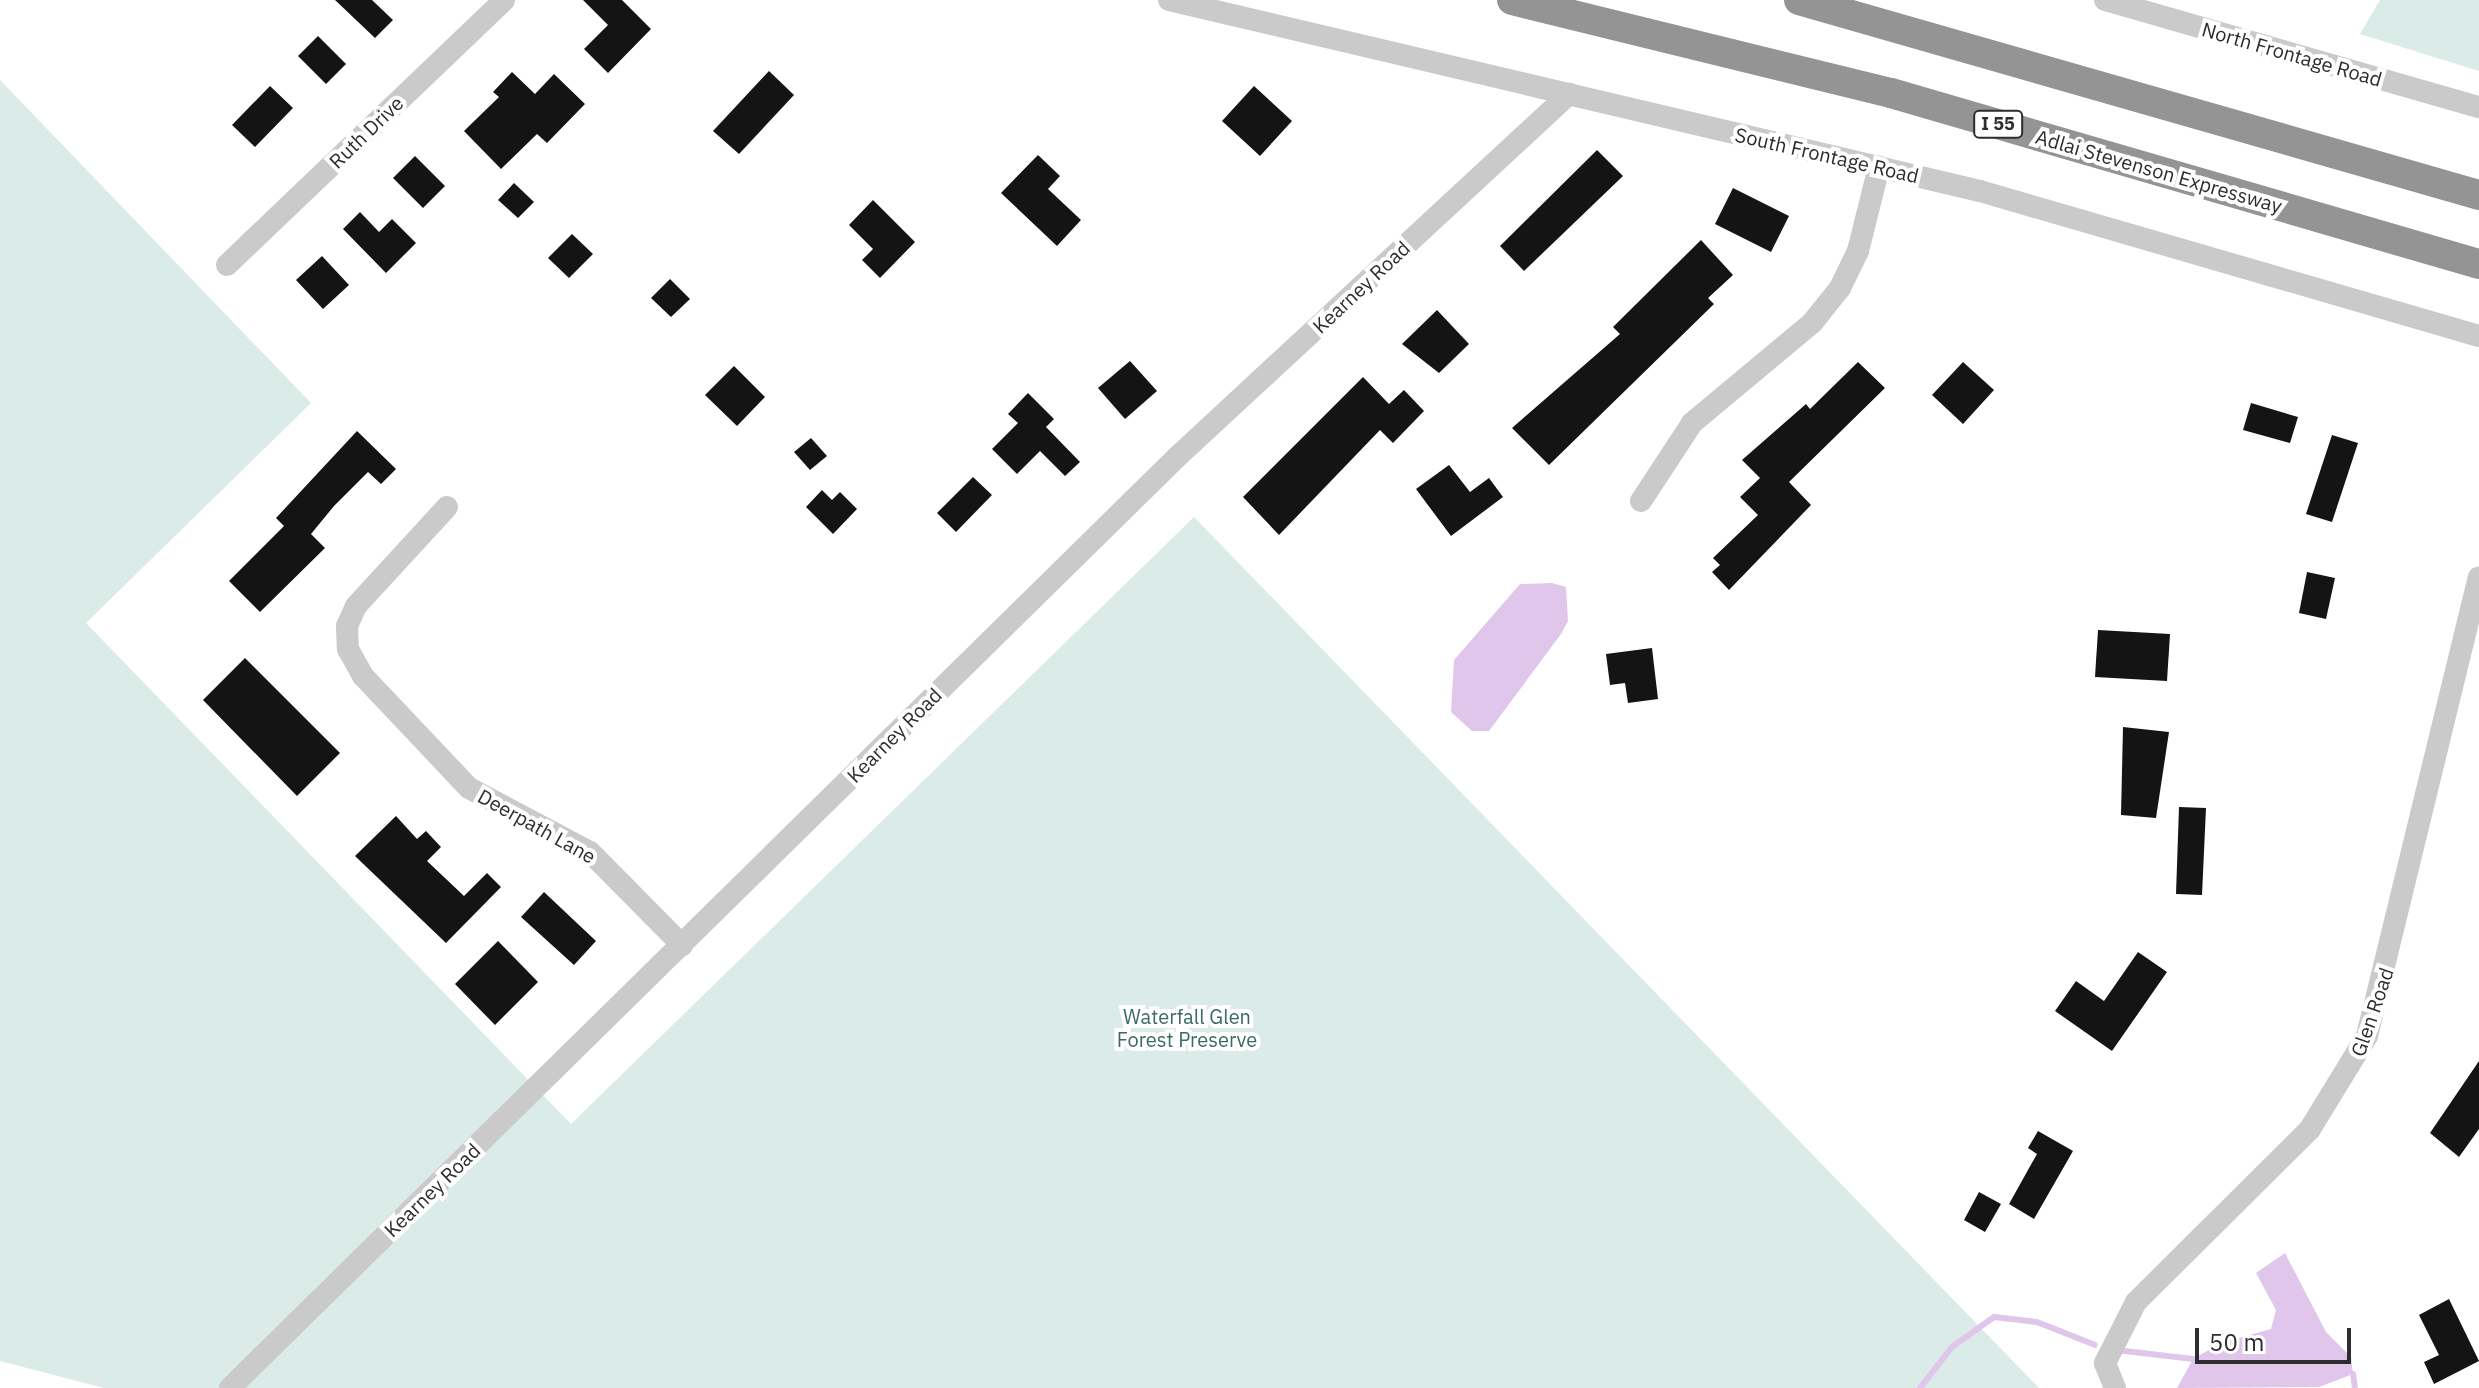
<!DOCTYPE html>
<style>
body{margin:0}
#map{position:relative;width:2479px;height:1388px;overflow:hidden;background:#fff;font-family:"IBM Plex Sans",sans-serif}
div>[style]{position:absolute}
.green>*{inset:0;background:#daebe8}
.water>*{inset:0;background:#e1c6ec}
.stream>*{height:6px;margin:-3px;padding:0 3px;transform-origin:3px;border-radius:3px;background:#e1c6ec}
.building>*{inset:0;background:#141414}
.minor>*{height:22px;margin:-11px;padding:0 11px;transform-origin:11px;border-radius:11px;background:#cacaca}
.highway>*{height:30px;margin:-15px;padding:0 15px;transform-origin:15px;border-radius:15px;background:#949494}
span{translate:-50% -50%;white-space:nowrap;text-align:center;line-height:1.15;-webkit-text-stroke:8px #fff;paint-order:stroke}
.shield-label span{padding:2px 6px;background:#fff;border:2px solid;border-radius:6px;-webkit-text-stroke-width:0}
.shield-label{font-size:18px;color:#2d2d2d;font-weight:700}
.street-label{font-size:20px;color:#2d2d2d}
.park-label{font-size:20px;color:#3a6a63}
.scale{position:absolute;left:2195px;top:1328px;width:156px;height:36px;box-sizing:border-box;border:4px solid #2d2d2d;border-top:0;padding-left:10px;font-size:24px;line-height:28px;white-space:nowrap;color:#2d2d2d;-webkit-text-stroke:6px #fff;paint-order:stroke}
</style>
<div id="map">
<div class="green">
<i style="clip-path:polygon(2380px 0,2479px 0,2479px 71px,2360px 34px)"></i>
<i style="clip-path:polygon(0 80px,311px 403px,86px 623px,571px 1124px,1194px 517px,2039px 1388px,104px 1388px,0 1361px)"></i>
</div>
<div class="water">
<i style="clip-path:polygon(1552px 583px,1566px 587px,1568px 621px,1561px 634px,1489px 731px,1472px 731px,1451px 712px,1454px 660px,1520px 584px)"></i>
<i style="clip-path:polygon(2285px 1253px,2326px 1332px,2351px 1357px,2353px 1374px,2319px 1387px,2177px 1388px,2193px 1359px,2221px 1343px,2271px 1329px,2276px 1310px,2256px 1273px)"></i>
</div>
<div class="stream">
<i style="left:2116px;top:1350px;width:78px;rotate:6.7deg"></i>
<i style="left:2353px;top:1374px;width:14px;rotate:82deg"></i>
<i style="left:1920px;top:1388px;width:52px;rotate:-52deg"></i>
<i style="left:1952px;top:1347px;width:52px;rotate:-35.5deg"></i>
<i style="left:1994px;top:1317px;width:43px;rotate:6.6deg"></i>
<i style="left:2037px;top:1322px;width:62px;rotate:21.6deg"></i>
</div>
<div class="building">
<i style="clip-path:polygon(335px 0,372px 0,393px 20px,375px 38px)"></i>
<i style="clip-path:polygon(583px 0,622px 0,651px 29px,608px 73px,584px 49px,608px 25px)"></i>
<i style="clip-path:polygon(318px 36px,346px 64px,326px 84px,298px 56px)"></i>
<i style="clip-path:polygon(769px 71px,794px 95px,739px 154px,713px 131px)"></i>
<i style="clip-path:polygon(512px 72px,535px 94px,554px 74px,585px 104px,547px 143px,537px 134px,501px 169px,464px 131px,499px 97px,493px 92px)"></i>
<i style="clip-path:polygon(270px 86px,293px 108px,255px 147px,232px 125px)"></i>
<i style="clip-path:polygon(1254px 86px,1292px 121px,1260px 156px,1222px 121px)"></i>
<i style="clip-path:polygon(1597px 150px,1623px 176px,1524px 271px,1500px 246px)"></i>
<i style="clip-path:polygon(1038px 155px,1060px 176px,1048px 189px,1081px 220px,1057px 246px,1001px 193px)"></i>
<i style="clip-path:polygon(415px 156px,445px 186px,423px 208px,393px 178px)"></i>
<i style="clip-path:polygon(514px 183px,534px 202px,518px 218px,498px 200px)"></i>
<i style="clip-path:polygon(1733px 188px,1789px 216px,1771px 252px,1715px 224px)"></i>
<i style="clip-path:polygon(873px 200px,915px 242px,880px 278px,862px 260px,873px 249px,849px 225px)"></i>
<i style="clip-path:polygon(360px 212px,379px 232px,392px 219px,416px 243px,386px 273px,343px 229px)"></i>
<i style="clip-path:polygon(572px 234px,593px 254px,569px 278px,548px 258px)"></i>
<i style="clip-path:polygon(1701px 240px,1733px 275px,1708px 298px,1714px 304px,1549px 465px,1512px 428px,1620px 334px,1613px 327px)"></i>
<i style="clip-path:polygon(322px 256px,349px 285px,323px 309px,296px 280px)"></i>
<i style="clip-path:polygon(670px 279px,690px 299px,671px 317px,651px 298px)"></i>
<i style="clip-path:polygon(1437px 310px,1469px 344px,1439px 373px,1402px 344px)"></i>
<i style="clip-path:polygon(1130px 361px,1157px 391px,1125px 419px,1098px 388px)"></i>
<i style="clip-path:polygon(1858px 362px,1885px 388px,1789px 482px,1811px 505px,1729px 590px,1712px 572px,1720px 565px,1713px 558px,1758px 515px,1740px 497px,1760px 478px,1742px 460px,1806px 404px,1810px 409px)"></i>
<i style="clip-path:polygon(1963px 362px,1994px 390px,1963px 424px,1932px 395px)"></i>
<i style="clip-path:polygon(734px 366px,765px 397px,737px 426px,705px 395px)"></i>
<i style="clip-path:polygon(1363px 377px,1389px 404px,1404px 390px,1424px 411px,1393px 443px,1380px 430px,1279px 535px,1243px 497px)"></i>
<i style="clip-path:polygon(1028px 393px,1054px 419px,1046px 427px,1080px 462px,1065px 476px,1040px 451px,1017px 474px,992px 449px,1018px 423px,1008px 414px)"></i>
<i style="clip-path:polygon(2251px 403px,2298px 417px,2290px 443px,2243px 430px)"></i>
<i style="clip-path:polygon(357px 431px,396px 469px,381px 484px,368px 472px,334px 506px,311px 534px,325px 548px,260px 612px,229px 581px,284px 526px,276px 518px)"></i>
<i style="clip-path:polygon(2332px 435px,2358px 443px,2332px 522px,2306px 514px)"></i>
<i style="clip-path:polygon(811px 438px,827px 456px,810px 470px,794px 452px)"></i>
<i style="clip-path:polygon(1449px 465px,1470px 492px,1489px 478px,1503px 497px,1451px 536px,1416px 489px)"></i>
<i style="clip-path:polygon(973px 477px,992px 495px,956px 532px,937px 513px)"></i>
<i style="clip-path:polygon(822px 490px,832px 500px,840px 492px,857px 509px,833px 534px,806px 507px)"></i>
<i style="clip-path:polygon(2307px 572px,2335px 578px,2326px 619px,2299px 613px)"></i>
<i style="clip-path:polygon(2098px 630px,2170px 634px,2167px 681px,2095px 677px)"></i>
<i style="clip-path:polygon(1652px 648px,1658px 699px,1628px 703px,1625px 683px,1610px 685px,1606px 654px)"></i>
<i style="clip-path:polygon(245px 658px,340px 753px,297px 796px,203px 700px)"></i>
<i style="clip-path:polygon(2123px 727px,2169px 732px,2156px 818px,2121px 815px)"></i>
<i style="clip-path:polygon(2179px 807px,2206px 808px,2202px 895px,2176px 894px)"></i>
<i style="clip-path:polygon(396px 816px,417px 839px,426px 831px,441px 847px,427px 861px,464px 896px,487px 873px,501px 887px,446px 943px,355px 856px)"></i>
<i style="clip-path:polygon(544px 892px,596px 941px,574px 965px,521px 917px)"></i>
<i style="clip-path:polygon(498px 941px,538px 982px,495px 1025px,455px 984px)"></i>
<i style="clip-path:polygon(2138px 952px,2167px 972px,2112px 1051px,2055px 1011px,2076px 981px,2104px 1001px)"></i>
<i style="clip-path:polygon(2479px 1061px,2479px 1129px,2459px 1157px,2430px 1133px)"></i>
<i style="clip-path:polygon(2038px 1131px,2073px 1151px,2034px 1219px,2009px 1204px,2037px 1154px,2028px 1148px)"></i>
<i style="clip-path:polygon(1979px 1192px,2001px 1204px,1985px 1232px,1964px 1220px)"></i>
<i style="clip-path:polygon(2449px 1299px,2479px 1361px,2434px 1384px,2424px 1362px,2439px 1355px,2419px 1315px)"></i>
</div>
<div class="minor">
<i style="left:1169px;top:0;width:833px;rotate:13.25deg"></i>
<i style="left:1980px;top:191px;width:520px;rotate:16.2deg"></i>
<i style="left:2105px;top:0;width:389px;rotate:16deg"></i>
<i style="left:227px;top:265px;width:383px;rotate:-43.7deg"></i>
<i style="left:1641px;top:501px;width:93px;rotate:-56.8deg"></i>
<i style="left:1692px;top:423px;width:156px;rotate:-39.8deg"></i>
<i style="left:1812px;top:323px;width:45px;rotate:-51.3deg"></i>
<i style="left:1840px;top:288px;width:41px;rotate:-64.1deg"></i>
<i style="left:1858px;top:251px;width:87px;rotate:-76deg"></i>
<i style="left:447px;top:507px;width:134px;rotate:132.6deg"></i>
<i style="left:356px;top:606px;width:22px;rotate:114deg"></i>
<i style="left:347px;top:626px;width:23px;rotate:88deg"></i>
<i style="left:348px;top:649px;width:31px;rotate:61deg"></i>
<i style="left:363px;top:676px;width:154px;rotate:46.6deg"></i>
<i style="left:469px;top:788px;width:137px;rotate:27.9deg"></i>
<i style="left:590px;top:852px;width:131px;rotate:45.3deg"></i>
<i style="left:230px;top:1388px;width:1327px;rotate:-44.51deg"></i>
<i style="left:1176px;top:458px;width:536px;rotate:-42.81deg"></i>
<i style="left:2115px;top:1388px;width:27px;rotate:-112deg"></i>
<i style="left:2105px;top:1363px;width:68px;rotate:-63.1deg"></i>
<i style="left:2136px;top:1302px;width:245px;rotate:-44.8deg"></i>
<i style="left:2310px;top:1129px;width:109px;rotate:-58.5deg"></i>
<i style="left:2367px;top:1036px;width:472px;rotate:-76.3deg"></i>
</div>
<div class="highway">
<i style="left:1512px;top:0;width:390px;rotate:13.8deg"></i>
<i style="left:1891px;top:93px;width:612px;rotate:16.22deg"></i>
<i style="left:1799px;top:0;width:707px;rotate:16deg"></i>
</div>
<div class="shield-label">
<span style="left:1998px;top:124px">I 55</span>
</div>
<div class="street-label">
<span style="left:2292px;top:54px;rotate:16deg">North Frontage Road</span>
<span style="left:366px;top:132px;rotate:-44deg">Ruth Drive</span>
<span style="left:1827px;top:155px;rotate:13deg">South Frontage Road</span>
<span style="left:2159px;top:171px;rotate:16deg">Adlai Stevenson Expressway</span>
<span style="left:1361px;top:287px;rotate:-43deg">Kearney Road</span>
<span style="left:894px;top:735px;rotate:-45deg">Kearney Road</span>
<span style="left:537px;top:826px;rotate:29deg">Deerpath Lane</span>
<span style="left:2372px;top:1012px;rotate:-71deg">Glen Road</span>
<span style="left:432px;top:1190px;rotate:-44deg">Kearney Road</span>
</div>
<div class="park-label">
<span style="left:1187px;top:1028px">Waterfall Glen<br>Forest Preserve</span>
</div>
<div class="scale">50 m</div>
</div>
